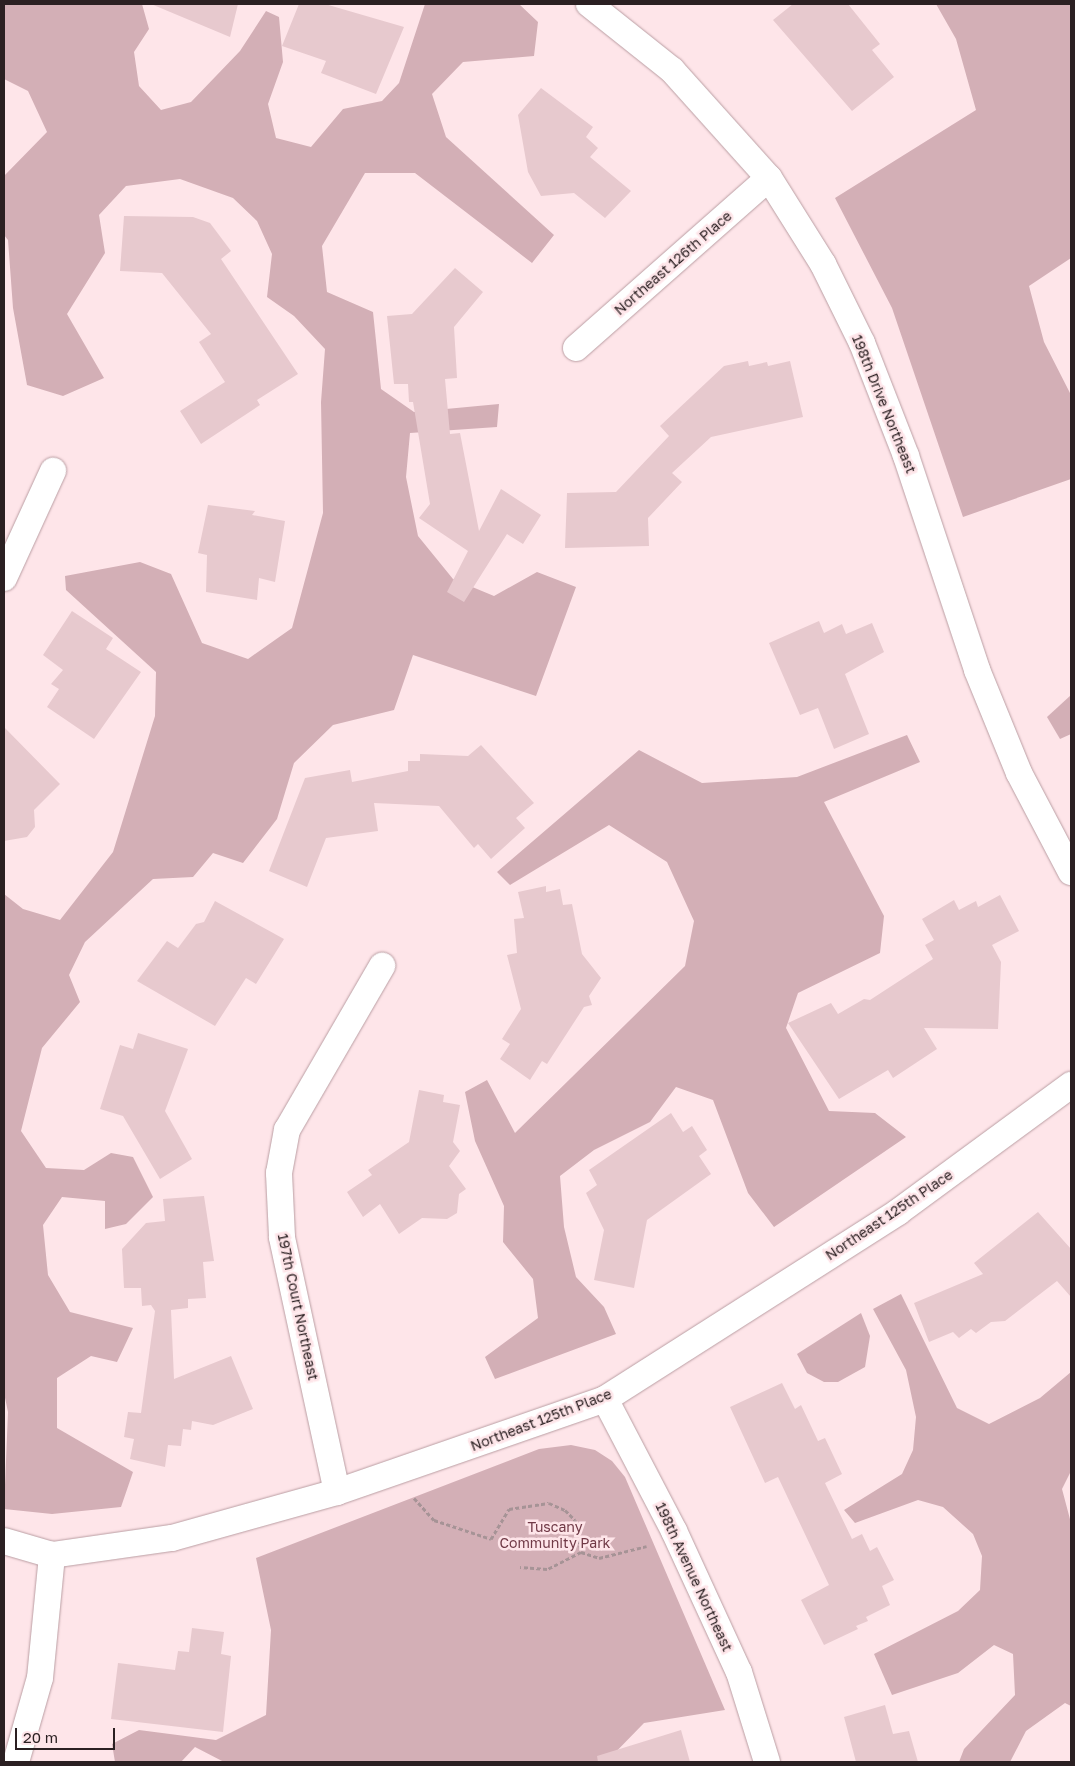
<!DOCTYPE html>
<style>
body{margin:0}
#map{position:relative;width:1075px;height:1766px;overflow:hidden;background:#fee5e9;font-family:"Golos Text",sans-serif}
div>[style]{position:absolute}
.green>*{inset:0;background:#d3afb6}
.building>*{inset:0;background:#e7c9ce}
.path>*{height:3px;margin-top:-1.5px;transform-origin:0;background:repeating-linear-gradient(90deg,#a69396 0 4px,transparent 0 6.5px)}
.roads{filter:drop-shadow(0 0 1px #ba9ea3) drop-shadow(0 0 1px #ba9ea3)}
.street>*{height:26px;margin:-13px;padding:0 13px;transform-origin:13px;border-radius:13px;background:#fff}
span{translate:-50% -50%;white-space:nowrap;text-align:center;line-height:1.15;-webkit-text-stroke:5px #fee5e9;paint-order:stroke}
.street-label{font-size:14px;color:#2b2022}
.park-label{font-size:14px;color:#703946}
.frame{position:absolute;inset:0;border:5px solid #2b2022;pointer-events:none}
.scale{position:absolute;left:15px;top:1728px;width:100px;height:22px;box-sizing:border-box;border:2px solid #2b2022;border-top:0;padding-left:6px;font-size:15px;line-height:18px;white-space:nowrap;color:#2b2022;-webkit-text-stroke:4px #fee5e9;paint-order:stroke}
</style>
<div id="map">
<div class="green">
<i style="clip-path:polygon(4px 4px,142px 4px,149px 29px,134px 52px,139px 86px,161px 110px,191px 102px,240px 51px,266px 11px,279px 17px,283px 62px,268px 104px,276px 138px,311px 147px,343px 109px,382px 101px,399px 83px,425px 4px,519px 4px,538px 22px,534px 56px,463px 62px,432px 94px,446px 137px,554px 235px,532px 263px,415px 173px,365px 173px,322px 246px,327px 292px,373px 312px,381px 389px,414px 412px,499px 404px,497px 427px,410px 433px,406px 477px,418px 536px,453px 579px,494px 596px,537px 572px,576px 587px,536px 696px,413px 655px,394px 710px,333px 725px,294px 763px,277px 819px,243px 863px,213px 853px,193px 877px,153px 879px,85px 942px,69px 975px,80px 1002px,42px 1048px,21px 1131px,46px 1168px,84px 1170px,111px 1153px,133px 1157px,153px 1197px,126px 1224px,105px 1229px,105px 1201px,62px 1197px,43px 1225px,48px 1275px,70px 1312px,133px 1328px,117px 1362px,91px 1356px,57px 1378px,57px 1428px,133px 1472px,121px 1507px,52px 1514px,4px 1509px,8px 1412px,4px 1393px,4px 894px,23px 909px,60px 920px,113px 852px,155px 716px,156px 672px,66px 590px,65px 576px,140px 562px,171px 574px,202px 643px,248px 659px,292px 628px,323px 513px,321px 402px,325px 349px,294px 316px,267px 297px,272px 254px,257px 221px,233px 198px,180px 179px,126px 186px,99px 215px,105px 253px,67px 314px,104px 378px,63px 396px,27px 385px,13px 308px,8px 240px,4px 235px,4px 176px,47px 132px,28px 91px,4px 79px)"></i>
<i style="clip-path:polygon(936px 4px,1071px 4px,1071px 258px,1029px 286px,1044px 342px,1071px 395px,1071px 479px,963px 517px,892px 308px,835px 198px,976px 110px,956px 39px)"></i>
<i style="clip-path:polygon(1071px 695px,1071px 734px,1060px 739px,1047px 717px)"></i>
<i style="clip-path:polygon(907px 735px,920px 762px,824px 802px,884px 916px,880px 953px,798px 993px,786px 1028px,829px 1111px,875px 1113px,906px 1137px,774px 1227px,748px 1193px,713px 1100px,676px 1087px,650px 1122px,594px 1150px,560px 1176px,564px 1227px,576px 1277px,604px 1307px,616px 1334px,495px 1379px,485px 1357px,538px 1318px,533px 1279px,503px 1242px,504px 1206px,475px 1141px,465px 1092px,487px 1080px,515px 1133px,685px 966px,694px 921px,667px 862px,609px 825px,510px 885px,497px 872px,639px 750px,702px 783px,797px 777px)"></i>
<i style="clip-path:polygon(901px 1294px,957px 1408px,989px 1424px,1040px 1398px,1071px 1372px,1071px 1471px,1062px 1489px,1071px 1523px,1071px 1706px,1065px 1703px,1026px 1731px,1010px 1762px,959px 1762px,964px 1749px,1015px 1695px,1013px 1654px,994px 1645px,958px 1673px,892px 1695px,874px 1654px,958px 1611px,980px 1590px,982px 1556px,973px 1534px,943px 1507px,918px 1500px,855px 1523px,844px 1510px,902px 1474px,913px 1450px,916px 1417px,906px 1370px,873px 1309px)"></i>
<i style="clip-path:polygon(861px 1313px,870px 1336px,865px 1367px,838px 1382px,824px 1382px,807px 1373px,797px 1354px)"></i>
<i style="clip-path:polygon(571px 1445px,595px 1450px,612px 1461px,625px 1477px,725px 1710px,644px 1723px,606px 1762px,224px 1762px,195px 1747px,181px 1762px,115px 1762px,112px 1744px,139px 1730px,216px 1740px,266px 1715px,271px 1630px,256px 1558px,539px 1449px)"></i>
</div>
<div class="building">
<i style="clip-path:polygon(151px 4px,238px 4px,230px 37px)"></i>
<i style="clip-path:polygon(299px 4px,325px 4px,404px 27px,376px 94px,321px 73px,326px 61px,282px 46px)"></i>
<i style="clip-path:polygon(793px 4px,848px 4px,880px 44px,872px 50px,894px 77px,852px 111px,773px 20px)"></i>
<i style="clip-path:polygon(541px 88px,593px 127px,586px 137px,598px 148px,590px 157px,631px 191px,605px 218px,574px 193px,541px 196px,528px 172px,518px 115px)"></i>
<i style="clip-path:polygon(124px 216px,193px 217px,210px 223px,231px 251px,221px 259px,298px 374px,257px 400px,260px 405px,201px 444px,180px 411px,225px 382px,199px 342px,211px 334px,162px 273px,120px 271px)"></i>
<i style="clip-path:polygon(455px 268px,483px 292px,454px 327px,457px 378px,445px 379px,450px 434px,460px 433px,479px 531px,501px 489px,541px 515px,523px 544px,507px 534px,464px 602px,447px 592px,468px 551px,419px 518px,430px 504px,413px 402px,409px 402px,408px 384px,394px 384px,387px 316px,412px 314px)"></i>
<i style="clip-path:polygon(748px 361px,749px 366px,767px 362px,768px 366px,790px 361px,803px 417px,711px 437px,672px 473px,682px 482px,648px 518px,649px 546px,565px 548px,567px 493px,616px 492px,669px 436px,660px 426px,724px 366px)"></i>
<i style="clip-path:polygon(208px 505px,255px 511px,252px 515px,285px 521px,275px 582px,259px 578px,257px 600px,206px 592px,207px 555px,198px 553px)"></i>
<i style="clip-path:polygon(72px 611px,113px 638px,106px 649px,141px 672px,94px 739px,47px 707px,59px 689px,51px 684px,63px 670px,43px 655px)"></i>
<i style="clip-path:polygon(819px 621px,824px 633px,842px 624px,846px 634px,872px 623px,884px 652px,845px 674px,869px 734px,834px 749px,818px 708px,800px 715px,769px 643px)"></i>
<i style="clip-path:polygon(4px 727px,60px 784px,34px 810px,35px 827px,27px 837px,4px 841px)"></i>
<i style="clip-path:polygon(481px 745px,534px 803px,516px 818px,525px 828px,491px 859px,478px 844px,474px 848px,439px 806px,374px 803px,378px 831px,326px 838px,307px 887px,269px 871px,305px 778px,350px 770px,352px 782px,408px 771px,408px 761px,420px 761px,420px 754px,468px 756px)"></i>
<i style="clip-path:polygon(546px 886px,546px 892px,560px 889px,563px 905px,572px 904px,582px 954px,601px 978px,589px 996px,592px 1005px,584px 1007px,547px 1064px,542px 1061px,530px 1080px,500px 1059px,510px 1044px,502px 1039px,521px 1009px,507px 955px,517px 953px,514px 919px,524px 918px,518px 892px)"></i>
<i style="clip-path:polygon(1000px 895px,1019px 931px,992px 945px,1001px 962px,998px 1029px,924px 1028px,937px 1049px,893px 1078px,888px 1070px,839px 1099px,788px 1023px,831px 1003px,838px 1014px,864px 999px,870px 1000px,933px 959px,925px 945px,934px 940px,922px 919px,954px 900px,959px 910px,976px 901px,978px 907px)"></i>
<i style="clip-path:polygon(215px 901px,284px 939px,256px 984px,246px 978px,215px 1026px,137px 981px,167px 941px,178px 948px,196px 924px,204px 922px)"></i>
<i style="clip-path:polygon(138px 1033px,188px 1049px,165px 1111px,192px 1159px,160px 1179px,123px 1116px,100px 1109px,120px 1045px,133px 1049px)"></i>
<i style="clip-path:polygon(419px 1090px,444px 1095px,443px 1102px,460px 1105px,453px 1142px,460px 1151px,449px 1166px,466px 1189px,459px 1194px,457px 1213px,447px 1219px,422px 1218px,399px 1234px,380px 1204px,363px 1217px,347px 1192px,372px 1175px,368px 1170px,409px 1142px)"></i>
<i style="clip-path:polygon(671px 1113px,683px 1132px,692px 1126px,707px 1150px,699px 1156px,711px 1174px,647px 1220px,634px 1288px,594px 1280px,604px 1230px,586px 1193px,597px 1185px,589px 1170px)"></i>
<i style="clip-path:polygon(204px 1196px,214px 1261px,203px 1262px,206px 1298px,188px 1299px,188px 1308px,171px 1310px,174px 1379px,231px 1356px,253px 1409px,213px 1425px,192px 1421px,191px 1430px,183px 1429px,181px 1446px,168px 1445px,165px 1467px,130px 1459px,134px 1439px,124px 1437px,128px 1412px,141px 1413px,155px 1311px,151px 1305px,142px 1306px,141px 1288px,124px 1288px,122px 1249px,146px 1223px,165px 1221px,163px 1199px)"></i>
<i style="clip-path:polygon(1038px 1212px,1071px 1249px,1071px 1297px,1057px 1281px,1005px 1321px,991px 1322px,976px 1333px,971px 1329px,959px 1338px,953px 1332px,929px 1342px,914px 1303px,983px 1274px,974px 1263px)"></i>
<i style="clip-path:polygon(782px 1383px,795px 1409px,801px 1405px,818px 1441px,825px 1438px,842px 1474px,825px 1483px,852px 1539px,862px 1534px,870px 1551px,877px 1547px,894px 1580px,882px 1586px,890px 1605px,866px 1617px,868px 1621px,856px 1626px,858px 1629px,824px 1645px,801px 1600px,829px 1585px,778px 1477px,765px 1483px,730px 1407px)"></i>
<i style="clip-path:polygon(192px 1628px,224px 1632px,221px 1654px,231px 1656px,223px 1732px,111px 1719px,118px 1663px,175px 1670px,178px 1651px,189px 1652px)"></i>
<i style="clip-path:polygon(885px 1705px,893px 1734px,909px 1731px,918px 1762px,856px 1762px,844px 1717px)"></i>
<i style="clip-path:polygon(681px 1730px,690px 1762px,598px 1762px,597px 1756px)"></i>
</div>
<div class="path">
<i style="left:414px;top:1498px;width:30px;rotate:48deg"></i>
<i style="left:434px;top:1520px;width:60px;rotate:18.4deg"></i>
<i style="left:491px;top:1539px;width:35px;rotate:-59deg"></i>
<i style="left:509px;top:1509px;width:40px;rotate:-8.5deg"></i>
<i style="left:549px;top:1503px;width:17px;rotate:24deg"></i>
<i style="left:565px;top:1510px;width:14px;rotate:45deg"></i>
<i style="left:575px;top:1520px;width:33px;rotate:79deg"></i>
<i style="left:581px;top:1552px;width:38px;rotate:153deg"></i>
<i style="left:547px;top:1569px;width:27px;rotate:-176deg"></i>
<i style="left:581px;top:1552px;width:19px;rotate:18deg"></i>
<i style="left:599px;top:1558px;width:49px;rotate:-14deg"></i>
</div>
<div class="roads">
<div class="street">
<i style="left:589px;top:4px;width:106px;rotate:38.5deg"></i>
<i style="left:672px;top:70px;width:145px;rotate:48.1deg"></i>
<i style="left:769px;top:178px;width:102px;rotate:57.9deg"></i>
<i style="left:823px;top:264px;width:88px;rotate:63.7deg"></i>
<i style="left:862px;top:343px;width:121px;rotate:68.7deg"></i>
<i style="left:906px;top:456px;width:225px;rotate:71.6deg"></i>
<i style="left:977px;top:670px;width:111px;rotate:67.8deg"></i>
<i style="left:1019px;top:773px;width:112px;rotate:62.3deg"></i>
<i style="left:576px;top:348px;width:257px;rotate:-41.4deg"></i>
<i style="left:4px;top:578px;width:118px;rotate:-65.4deg"></i>
<i style="left:605px;top:1399px;width:149px;rotate:62.4deg"></i>
<i style="left:674px;top:1531px;width:155px;rotate:65.3deg"></i>
<i style="left:739px;top:1672px;width:94px;rotate:72.7deg"></i>
<i style="left:337px;top:1492px;width:261px;rotate:-102.2deg"></i>
<i style="left:282px;top:1237px;width:64px;rotate:-92.7deg"></i>
<i style="left:279px;top:1173px;width:44px;rotate:-79.5deg"></i>
<i style="left:287px;top:1130px;width:190px;rotate:-59.9deg"></i>
<i style="left:4px;top:1541px;width:50px;rotate:16.3deg"></i>
<i style="left:52px;top:1555px;width:121px;rotate:-8.1deg"></i>
<i style="left:172px;top:1538px;width:171px;rotate:-15.6deg"></i>
<i style="left:337px;top:1492px;width:284px;rotate:-19.1deg"></i>
<i style="left:605px;top:1399px;width:348px;rotate:-32.5deg"></i>
<i style="left:898px;top:1212px;width:215px;rotate:-36.3deg"></i>
<i style="left:16px;top:1762px;width:87px;rotate:-74.1deg"></i>
<i style="left:40px;top:1678px;width:124px;rotate:-84.4deg"></i>
</div>
</div>
<div class="street-label">
<span style="left:673px;top:263px;rotate:-41deg">Northeast 126th Place</span>
<span style="left:884px;top:404px;rotate:68deg">198th Drive Northeast</span>
<span style="left:889px;top:1215px;rotate:-34deg">Northeast 125th Place</span>
<span style="left:298px;top:1307px;rotate:78deg">197th Court Northeast</span>
<span style="left:541px;top:1420px;rotate:-21deg">Northeast 125th Place</span>
<span style="left:694px;top:1577px;rotate:65deg">198th Avenue Northeast</span>
</div>
<div class="park-label">
<span style="left:555px;top:1535px">Tuscany<br>Community Park</span>
</div>
<div class="frame"></div>
<div class="scale">20 m</div>
</div>
